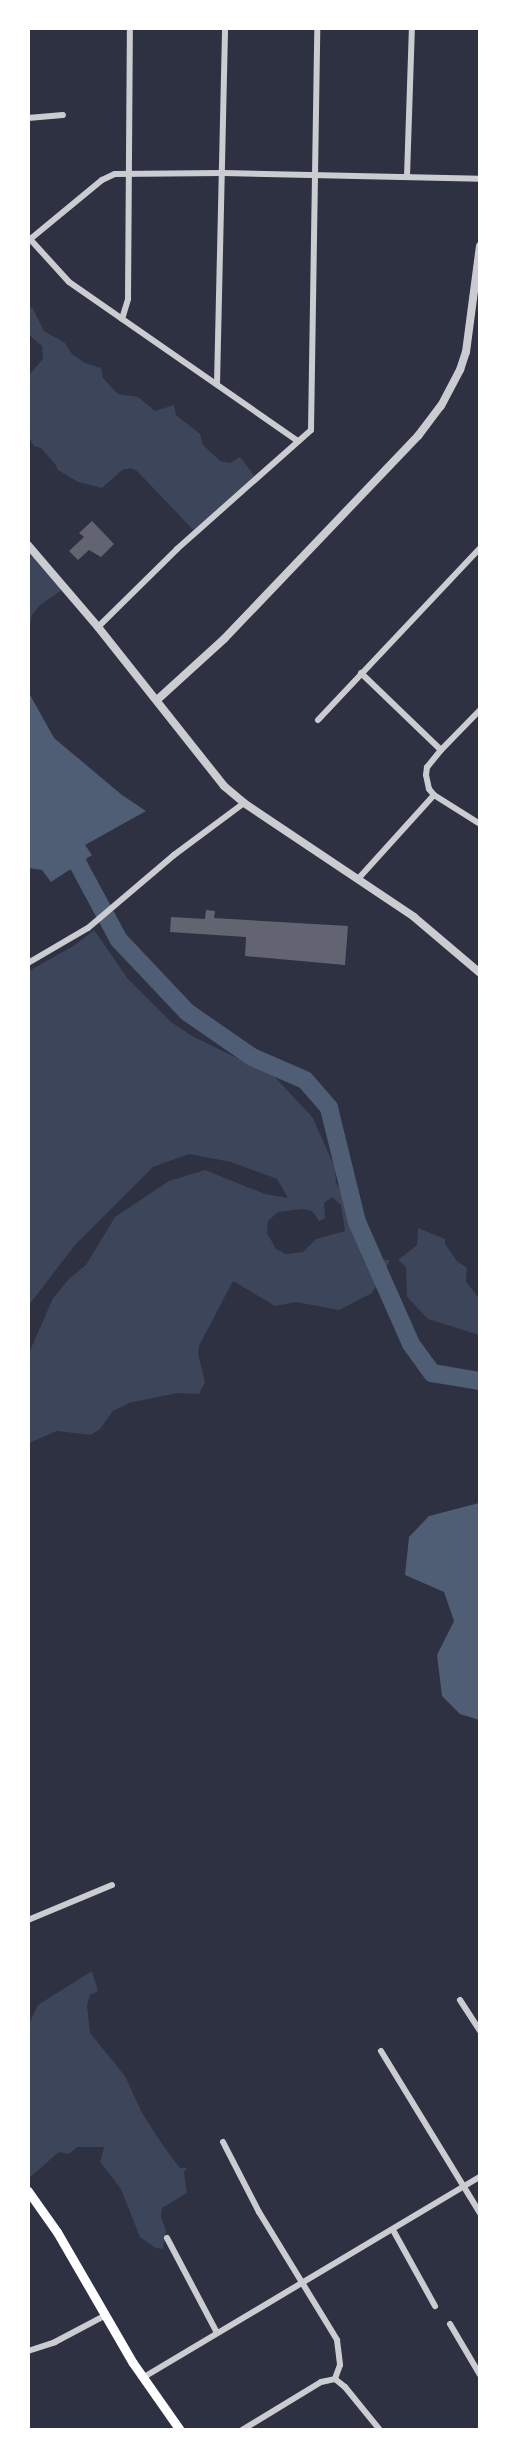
<!DOCTYPE html>
<style>
body{margin:0}
#map{position:relative;width:508px;height:2458px;overflow:hidden;background:#2d3142;font-family:"Source Sans 3",sans-serif}
div>[style]{position:absolute}
.green>*{inset:0;background:#3c4559}
.water>*{inset:0;background:#4f5d75}
.river>*{height:18px;margin:-9px;padding:0 9px;transform-origin:9px;border-radius:9px;background:#4f5d75}
.building>*{inset:0;background:#626471}
.minor>*{height:6px;margin:-3px;padding:0 3px;transform-origin:3px;border-radius:3px;background:#caccd0}
.tertiary>*{height:8px;margin:-4px;padding:0 4px;transform-origin:4px;border-radius:4px;background:#caccd0}
.secondary>*{height:9px;margin:-4.5px;padding:0 4.5px;transform-origin:4.5px;border-radius:4.5px;background:#fff}
span{translate:-50% -50%;white-space:nowrap;text-align:center;line-height:1.15;-webkit-text-stroke:6px #fff;paint-order:stroke}
.frame{position:absolute;inset:0;border:30px solid #fff;pointer-events:none}
</style>
<div id="map">
<div class="green">
<i style="clip-path:polygon(32px 307px,44px 331px,65px 343px,72px 354px,85px 363px,101px 368px,103px 378px,118px 394px,138px 397px,155px 411px,174px 405px,176px 415px,200px 434px,203px 445px,220px 461px,230px 463px,240px 457px,257px 479px,198px 535px,137px 471px,131px 468px,122px 470px,102px 488px,78px 482px,58px 470px,55px 464px,41px 448px,34px 446px,29px 437px,29px 375px,43px 359px,42px 346px,29px 335px,28px 309px)"></i>
<i style="clip-path:polygon(28px 546px,62px 590px,40px 605px,32px 615px,29px 629px)"></i>
<i style="clip-path:polygon(evenodd,94px 930px,128px 979px,171px 1022px,192px 1036px,274px 1076px,313px 1118px,335px 1168px,336px 1183px,344px 1195px,354px 1236px,378px 1259px,390px 1260px,372px 1293px,339px 1310px,296px 1302px,275px 1306px,233px 1281px,199px 1346px,198px 1354px,205px 1382px,199px 1394px,177px 1393px,129px 1403px,113px 1411px,100px 1429px,91px 1435px,57px 1431px,29px 1443px,29px 1353px,53px 1298px,69px 1279px,86px 1265px,115px 1217px,169px 1181px,205px 1170px,265px 1194px,288px 1198px,277px 1179px,231px 1162px,189px 1154px,153px 1167px,75px 1245px,29px 1305px,29px 971px,75px 945px,94px 930px,332px 1197px,341px 1205px,345px 1231px,316px 1239px,303px 1252px,286px 1254px,276px 1249px,267px 1233px,268px 1221px,278px 1212px,302px 1209px,312px 1211px,319px 1221px,325px 1218px,324px 1203px,332px 1197px)"></i>
<i style="clip-path:polygon(418px 1228px,445px 1239px,445px 1244px,457px 1261px,467px 1268px,466px 1282px,479px 1298px,479px 1335px,428px 1319px,407px 1297px,406px 1267px,398px 1260px,417px 1245px)"></i>
<i style="clip-path:polygon(92px 1971px,98px 1991px,90px 1995px,87px 2005px,90px 2033px,125px 2076px,142px 2113px,164px 2147px,180px 2168px,187px 2168px,184px 2172px,187px 2193px,162px 2208px,161px 2216px,166px 2231px,163px 2249px,156px 2248px,140px 2237px,121px 2189px,100px 2162px,104px 2147px,77px 2147px,69px 2154px,59px 2152px,29px 2178px,28px 2026px,38px 2005px)"></i>
</div>
<div class="water">
<i style="clip-path:polygon(29px 693px,54px 738px,122px 795px,146px 811px,85px 845px,92px 855px,51px 882px,42px 870px,29px 868px)"></i>
<i style="clip-path:polygon(479px 1503px,480px 1503px,479px 1720px,460px 1714px,442px 1696px,437px 1655px,454px 1621px,444px 1592px,405px 1575px,409px 1537px,429px 1516px)"></i>
</div>
<div class="river">
<i style="left:28px;top:828px;width:62px;rotate:35.8deg"></i>
<i style="left:78px;top:864px;width:86px;rotate:61.7deg"></i>
<i style="left:119px;top:940px;width:99px;rotate:46.6deg"></i>
<i style="left:187px;top:1012px;width:79px;rotate:34.7deg"></i>
<i style="left:252px;top:1057px;width:58px;rotate:23.5deg"></i>
<i style="left:305px;top:1080px;width:37px;rotate:49deg"></i>
<i style="left:329px;top:1108px;width:117px;rotate:76.2deg"></i>
<i style="left:357px;top:1222px;width:133px;rotate:66.1deg"></i>
<i style="left:411px;top:1344px;width:36px;rotate:54deg"></i>
<i style="left:432px;top:1373px;width:49px;rotate:9.5deg"></i>
</div>
<div class="building">
<i style="clip-path:polygon(92px 521px,114px 544px,101px 557px,89px 550px,78px 560px,69px 551px,84px 537px,79px 533px)"></i>
<i style="clip-path:polygon(206px 910px,215px 911px,214px 918px,348px 926px,345px 965px,245px 956px,246px 937px,170px 932px,171px 917px,205px 919px)"></i>
</div>
<div class="minor">
<i style="left:28px;top:118px;width:35px;rotate:-5deg"></i>
<i style="left:407px;top:176px;width:148px;rotate:-88.1deg"></i>
<i style="left:29px;top:238px;width:59px;rotate:47.7deg"></i>
<i style="left:69px;top:282px;width:279px;rotate:34.8deg"></i>
<i style="left:28px;top:241px;width:96px;rotate:-39.5deg"></i>
<i style="left:102px;top:180px;width:14px;rotate:-25deg"></i>
<i style="left:115px;top:174px;width:108px;rotate:-0.5deg"></i>
<i style="left:223px;top:173px;width:257px;rotate:1.3deg"></i>
<i style="left:122px;top:319px;width:21px;rotate:-73deg"></i>
<i style="left:128px;top:299px;width:271px;rotate:-89.6deg"></i>
<i style="left:217px;top:384px;width:356px;rotate:-88.7deg"></i>
<i style="left:98px;top:627px;width:111px;rotate:-44.6deg"></i>
<i style="left:177px;top:549px;width:179px;rotate:-41.6deg"></i>
<i style="left:311px;top:430px;width:402px;rotate:-89.1deg"></i>
<i style="left:361px;top:673px;width:111px;rotate:43.9deg"></i>
<i style="left:480px;top:710px;width:56px;rotate:134.3deg"></i>
<i style="left:441px;top:750px;width:22px;rotate:129deg"></i>
<i style="left:427px;top:767px;width:8px;rotate:97deg"></i>
<i style="left:426px;top:775px;width:14px;rotate:78deg"></i>
<i style="left:429px;top:789px;width:8px;rotate:50deg"></i>
<i style="left:434px;top:795px;width:54px;rotate:32.2deg"></i>
<i style="left:318px;top:720px;width:236px;rotate:-46.7deg"></i>
<i style="left:358px;top:879px;width:113px;rotate:-47.9deg"></i>
<i style="left:28px;top:963px;width:69px;rotate:-30.3deg"></i>
<i style="left:88px;top:928px;width:113px;rotate:-40.3deg"></i>
<i style="left:174px;top:855px;width:87px;rotate:-36.6deg"></i>
<i style="left:28px;top:1920px;width:91px;rotate:-22.6deg"></i>
<i style="left:460px;top:2000px;width:37px;rotate:57deg"></i>
<i style="left:381px;top:2051px;width:190px;rotate:58.6deg"></i>
<i style="left:223px;top:2142px;width:79px;rotate:62.8deg"></i>
<i style="left:259px;top:2212px;width:150px;rotate:58.6deg"></i>
<i style="left:337px;top:2340px;width:25px;rotate:83deg"></i>
<i style="left:340px;top:2365px;width:15px;rotate:110deg"></i>
<i style="left:393px;top:2230px;width:87px;rotate:61.1deg"></i>
<i style="left:167px;top:2238px;width:107px;rotate:62.2deg"></i>
<i style="left:450px;top:2324px;width:59px;rotate:59.5deg"></i>
<i style="left:28px;top:2351px;width:28px;rotate:-18deg"></i>
<i style="left:55px;top:2342px;width:58px;rotate:-27.9deg"></i>
<i style="left:144px;top:2377px;width:391px;rotate:-30.8deg"></i>
<i style="left:335px;top:2379px;width:13px;rotate:39deg"></i>
<i style="left:345px;top:2387px;width:55px;rotate:50.9deg"></i>
<i style="left:242px;top:2430px;width:92px;rotate:-31.3deg"></i>
<i style="left:321px;top:2382px;width:14px;rotate:-12deg"></i>
</div>
<div class="tertiary">
<i style="left:28px;top:545px;width:108px;rotate:49.5deg"></i>
<i style="left:98px;top:627px;width:203px;rotate:51.6deg"></i>
<i style="left:224px;top:786px;width:26px;rotate:40deg"></i>
<i style="left:244px;top:803px;width:205px;rotate:33.8deg"></i>
<i style="left:414px;top:917px;width:87px;rotate:40.3deg"></i>
<i style="left:157px;top:700px;width:91px;rotate:-42.3deg"></i>
<i style="left:224px;top:639px;width:281px;rotate:-46.3deg"></i>
<i style="left:418px;top:436px;width:38px;rotate:-53deg"></i>
<i style="left:441px;top:406px;width:41px;rotate:-62.2deg"></i>
<i style="left:460px;top:370px;width:19px;rotate:-72deg"></i>
<i style="left:466px;top:352px;width:107px;rotate:-82.5deg"></i>
</div>
<div class="secondary">
<i style="left:28px;top:2191px;width:50px;rotate:54.7deg"></i>
<i style="left:57px;top:2232px;width:151px;rotate:59.9deg"></i>
<i style="left:133px;top:2363px;width:82px;rotate:55deg"></i>
</div>
<div class="frame"></div>
</div>
